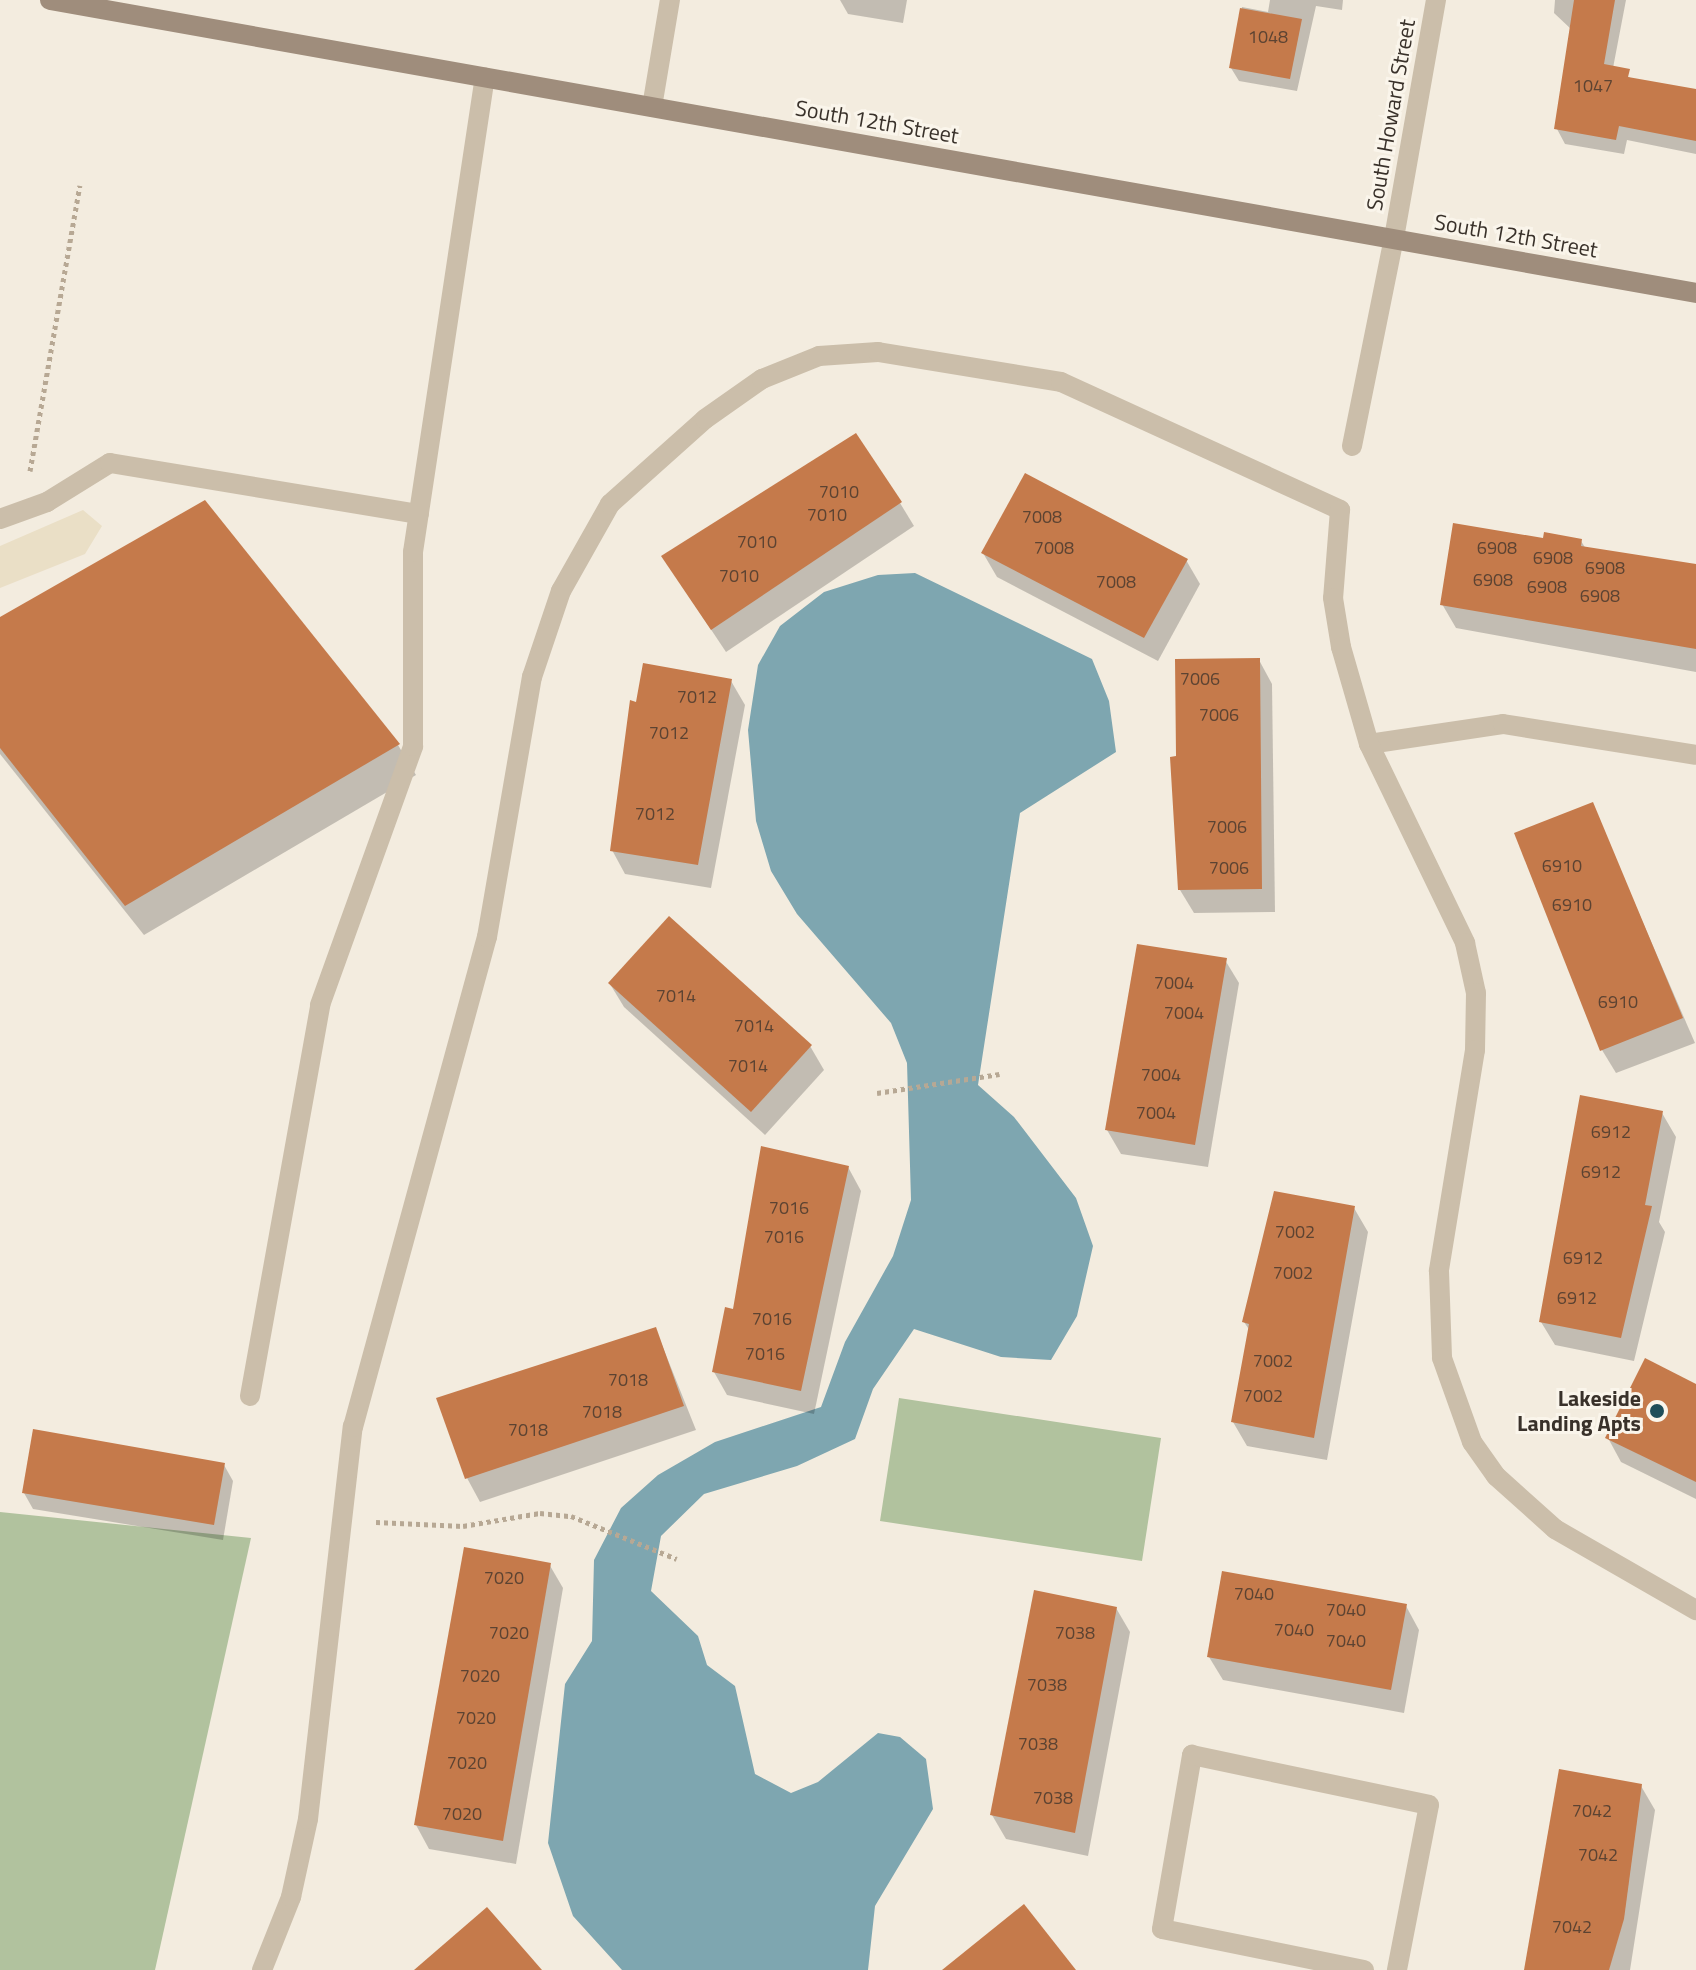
<!DOCTYPE html>
<style>
body{margin:0}
#map{position:relative;width:1696px;height:1970px;overflow:hidden;background:#f3ecdf;font-family:"Titillium Web",sans-serif}
div>[style]{position:absolute}
.green>*{inset:0;background:#b1c29e}
.plaza>*{inset:0;background:#eadfc6}
.water>*{inset:0;background:#7ea6b0}
.shadow>*{inset:0;background:#0003}
.building>*{inset:0;background:#c57a4b}
.path>*{height:5px;margin-top:-2.5px;transform-origin:0;background:repeating-linear-gradient(90deg,#b7a894 0 4px,transparent 0 8px)}
.lane>*{height:20px;margin:-10px;padding:0 10px;transform-origin:10px;border-radius:10px;background:#cbbeaa}
.street>*{height:20px;margin:-10px;padding:0 10px;transform-origin:10px;border-radius:10px;background:#cbbeaa}
.secondary>*{height:20px;margin:-10px;padding:0 10px;transform-origin:10px;border-radius:10px;background:#9f8d7c}
.dots>*{width:22px;height:22px;translate:-50% -50%;box-sizing:border-box;border:4px solid #faf5eb;border-radius:50%}
span{translate:-50% -50%;white-space:nowrap;text-align:center;line-height:1.15;-webkit-text-stroke:6px #faf5eb;paint-order:stroke}
.number-label{font-size:18px;color:#5c4332}
.number-label span{-webkit-text-stroke-width:0}
.street-label{font-size:22px;color:#39312a}
.poi-label{font-size:22px;color:#39312a;font-weight:700}
.right{translate:-100% -50%;text-align:right}
</style>
<div id="map">
<div class="green">
<i style="clip-path:polygon(899px 1398px,1161px 1438px,1142px 1561px,880px 1521px)"></i>
<i style="clip-path:polygon(0 1512px,251px 1538px,155px 1970px,0 1970px)"></i>
</div>
<div class="plaza">
<i style="clip-path:polygon(83px 510px,102px 526px,85px 554px,0 588px,0 546px)"></i>
</div>
<div class="water">
<i style="clip-path:polygon(915px 573px,1092px 659px,1109px 701px,1116px 752px,1020px 813px,978px 1085px,1014px 1117px,1076px 1198px,1093px 1246px,1077px 1316px,1051px 1360px,1001px 1357px,914px 1329px,873px 1389px,855px 1439px,797px 1466px,704px 1494px,661px 1536px,651px 1591px,698px 1636px,707px 1665px,735px 1686px,755px 1774px,791px 1793px,818px 1782px,878px 1733px,900px 1737px,926px 1759px,933px 1809px,875px 1906px,868px 1970px,622px 1970px,573px 1916px,548px 1843px,565px 1684px,592px 1641px,594px 1560px,621px 1508px,658px 1475px,715px 1442px,821px 1407px,845px 1342px,893px 1256px,911px 1200px,907px 1063px,891px 1023px,797px 914px,771px 871px,756px 821px,748px 730px,758px 665px,780px 626px,824px 592px,878px 575px)"></i>
</div>
<div class="shadow">
<i style="clip-path:polygon(840px 0,907px 0,903px 23px,848px 14px)"></i>
<i style="clip-path:polygon(1270px 0,1343px 0,1342px 10px,1316px 6px,1297px 91px,1239px 81px,1231px 68px,1242px 7px,1268px 12px)"></i>
<i style="clip-path:polygon(1555px 0,1626px 0,1613px 68px,1634px 80px,1696px 91px,1696px 154px,1627px 140px,1624px 154px,1565px 144px,1557px 129px,1572px 30px,1554px 13px)"></i>
<i style="clip-path:polygon(900px 503px,914px 526px,726px 652px,678px 580px)"></i>
<i style="clip-path:polygon(1544px 541px,1581px 541px,1586px 549px,1696px 567px,1696px 672px,1456px 628px,1442px 604px)"></i>
<i style="clip-path:polygon(983px 553px,1186px 560px,1200px 584px,1158px 661px,997px 577px)"></i>
<i style="clip-path:polygon(0 621px,398px 745px,416px 775px,144px 935px,0 754px)"></i>
<i style="clip-path:polygon(1259px 660px,1272px 684px,1275px 912px,1194px 913px,1180px 890px)"></i>
<i style="clip-path:polygon(731px 681px,745px 705px,711px 888px,625px 874px,612px 850px,638px 704px)"></i>
<i style="clip-path:polygon(1592px 805px,1695px 1043px,1616px 1073px,1602px 1050px)"></i>
<i style="clip-path:polygon(1225px 960px,1239px 983px,1208px 1167px,1121px 1154px,1107px 1130px)"></i>
<i style="clip-path:polygon(610px 984px,810px 1046px,824px 1070px,765px 1135px,624px 1007px)"></i>
<i style="clip-path:polygon(1662px 1113px,1676px 1137px,1659px 1222px,1665px 1232px,1634px 1361px,1555px 1345px,1541px 1322px)"></i>
<i style="clip-path:polygon(848px 1167px,861px 1191px,814px 1414px,727px 1395px,714px 1372px,734px 1311px)"></i>
<i style="clip-path:polygon(1354px 1208px,1368px 1232px,1327px 1460px,1247px 1446px,1233px 1422px,1250px 1331px,1244px 1322px)"></i>
<i style="clip-path:polygon(656px 1330px,696px 1430px,480px 1502px,467px 1478px)"></i>
<i style="clip-path:polygon(1696px 1386px,1696px 1499px,1621px 1462px,1608px 1438px)"></i>
<i style="clip-path:polygon(224px 1465px,233px 1481px,223px 1540px,33px 1509px,24px 1493px)"></i>
<i style="clip-path:polygon(549px 1564px,563px 1588px,516px 1864px,429px 1849px,416px 1825px)"></i>
<i style="clip-path:polygon(1406px 1606px,1419px 1630px,1404px 1713px,1223px 1680px,1209px 1657px)"></i>
<i style="clip-path:polygon(1116px 1608px,1130px 1632px,1088px 1856px,1006px 1839px,992px 1815px)"></i>
<i style="clip-path:polygon(1641px 1786px,1655px 1810px,1630px 1970px,1525px 1970px)"></i>
</div>
<div class="building">
<i style="clip-path:polygon(1574px 0,1615px 0,1604px 64px,1630px 69px,1628px 77px,1696px 89px,1696px 141px,1619px 126px,1616px 140px,1554px 129px)"></i>
<i style="clip-path:polygon(1240px 8px,1302px 19px,1290px 79px,1229px 68px)"></i>
<i style="clip-path:polygon(856px 433px,902px 502px,711px 630px,661px 556px)"></i>
<i style="clip-path:polygon(1025px 473px,1188px 559px,1144px 638px,981px 553px)"></i>
<i style="clip-path:polygon(205px 500px,400px 744px,125px 906px,0 748px,0 617px)"></i>
<i style="clip-path:polygon(1453px 523px,1543px 538px,1544px 532px,1582px 539px,1581px 546px,1696px 564px,1696px 649px,1440px 605px)"></i>
<i style="clip-path:polygon(1260px 658px,1262px 889px,1178px 890px,1170px 757px,1176px 756px,1175px 659px)"></i>
<i style="clip-path:polygon(643px 663px,732px 679px,698px 865px,610px 851px,630px 700px,636px 702px)"></i>
<i style="clip-path:polygon(1593px 802px,1683px 1018px,1600px 1051px,1514px 833px)"></i>
<i style="clip-path:polygon(669px 916px,812px 1045px,751px 1112px,608px 983px)"></i>
<i style="clip-path:polygon(1137px 944px,1227px 958px,1195px 1145px,1105px 1130px)"></i>
<i style="clip-path:polygon(1580px 1095px,1663px 1111px,1645px 1205px,1652px 1206px,1621px 1338px,1539px 1322px)"></i>
<i style="clip-path:polygon(761px 1146px,849px 1166px,801px 1391px,712px 1372px,725px 1307px,733px 1309px)"></i>
<i style="clip-path:polygon(1274px 1191px,1355px 1206px,1314px 1438px,1231px 1422px,1249px 1324px,1242px 1322px)"></i>
<i style="clip-path:polygon(656px 1327px,684px 1406px,465px 1479px,436px 1398px)"></i>
<i style="clip-path:polygon(1645px 1358px,1696px 1384px,1696px 1482px,1605px 1438px)"></i>
<i style="clip-path:polygon(33px 1429px,225px 1463px,214px 1525px,22px 1493px)"></i>
<i style="clip-path:polygon(464px 1547px,551px 1563px,503px 1841px,414px 1825px)"></i>
<i style="clip-path:polygon(1222px 1571px,1407px 1604px,1391px 1690px,1207px 1657px)"></i>
<i style="clip-path:polygon(1034px 1590px,1117px 1607px,1075px 1833px,990px 1815px)"></i>
<i style="clip-path:polygon(1559px 1769px,1642px 1784px,1624px 1919px,1609px 1970px,1524px 1970px)"></i>
<i style="clip-path:polygon(1024px 1904px,1076px 1970px,942px 1970px)"></i>
<i style="clip-path:polygon(487px 1907px,542px 1970px,414px 1970px)"></i>
</div>
<div class="path">
<i style="left:30px;top:471px;width:290px;rotate:-80.1deg"></i>
<i style="left:877px;top:1093px;width:124px;rotate:-8.8deg"></i>
<i style="left:376px;top:1522px;width:87px;rotate:2.6deg"></i>
<i style="left:463px;top:1526px;width:78px;rotate:-9.6deg"></i>
<i style="left:540px;top:1513px;width:31px;rotate:6deg"></i>
<i style="left:571px;top:1516px;width:114px;rotate:22.1deg"></i>
</div>
<div class="lane">
<i style="left:1352px;top:446px;width:212px;rotate:-78.6deg"></i>
<i style="left:0;top:519px;width:50px;rotate:-19.9deg"></i>
<i style="left:47px;top:502px;width:74px;rotate:-31.8deg"></i>
<i style="left:110px;top:463px;width:313px;rotate:9.4deg"></i>
<i style="left:1369px;top:744px;width:135px;rotate:-8.5deg"></i>
<i style="left:1503px;top:724px;width:195px;rotate:9.1deg"></i>
<i style="left:250px;top:1396px;width:397px;rotate:-79.8deg"></i>
<i style="left:320px;top:1005px;width:275px;rotate:-70.2deg"></i>
<i style="left:413px;top:746px;width:194px;rotate:-90deg"></i>
<i style="left:413px;top:552px;width:480px;rotate:-81.4deg"></i>
<i style="left:262px;top:1970px;width:79px;rotate:-68.3deg"></i>
<i style="left:291px;top:1897px;width:80px;rotate:-77.7deg"></i>
<i style="left:308px;top:1819px;width:395px;rotate:-83.5deg"></i>
<i style="left:353px;top:1427px;width:508px;rotate:-74.71deg"></i>
<i style="left:487px;top:937px;width:264px;rotate:-80.2deg"></i>
<i style="left:532px;top:677px;width:91px;rotate:-71.4deg"></i>
<i style="left:561px;top:591px;width:100px;rotate:-60.6deg"></i>
<i style="left:610px;top:504px;width:127px;rotate:-41.8deg"></i>
<i style="left:705px;top:419px;width:70px;rotate:-35.1deg"></i>
<i style="left:762px;top:379px;width:61px;rotate:-22deg"></i>
<i style="left:819px;top:356px;width:59px;rotate:-3.9deg"></i>
<i style="left:878px;top:352px;width:185px;rotate:9.3deg"></i>
<i style="left:1061px;top:382px;width:307px;rotate:24.6deg"></i>
<i style="left:1340px;top:510px;width:88px;rotate:94.5deg"></i>
<i style="left:1333px;top:598px;width:50px;rotate:80.7deg"></i>
<i style="left:1341px;top:647px;width:101px;rotate:73.9deg"></i>
<i style="left:1369px;top:744px;width:221px;rotate:64.2deg"></i>
<i style="left:1465px;top:943px;width:51px;rotate:77.6deg"></i>
<i style="left:1476px;top:993px;width:57px;rotate:91deg"></i>
<i style="left:1475px;top:1050px;width:224px;rotate:99.3deg"></i>
<i style="left:1439px;top:1271px;width:87px;rotate:88deg"></i>
<i style="left:1442px;top:1358px;width:89px;rotate:70.3deg"></i>
<i style="left:1472px;top:1442px;width:42px;rotate:54.8deg"></i>
<i style="left:1496px;top:1476px;width:79px;rotate:41.9deg"></i>
<i style="left:1555px;top:1529px;width:163px;rotate:29.9deg"></i>
<i style="left:1364px;top:1970px;width:206px;rotate:-168.5deg"></i>
<i style="left:1162px;top:1929px;width:177px;rotate:-80.2deg"></i>
<i style="left:1192px;top:1755px;width:242px;rotate:11.9deg"></i>
<i style="left:1429px;top:1805px;width:168px;rotate:101deg"></i>
</div>
<div class="street">
<i style="left:652px;top:107px;width:109px;rotate:-80.5deg"></i>
<i style="left:1394px;top:238px;width:242px;rotate:-80deg"></i>
</div>
<div class="secondary">
<i style="left:50px;top:0;width:1672px;rotate:10.09deg"></i>
</div>
<div class="dots">
<i style="left:1657px;top:1411px;background:#1f4e5a"></i>
</div>
<div class="number-label">
<span style="left:1268px;top:37px">1048</span>
<span style="left:1593px;top:86px">1047</span>
<span style="left:839px;top:492px">7010</span>
<span style="left:827px;top:515px">7010</span>
<span style="left:1042px;top:517px">7008</span>
<span style="left:757px;top:542px">7010</span>
<span style="left:1054px;top:548px">7008</span>
<span style="left:1497px;top:548px">6908</span>
<span style="left:1553px;top:558px">6908</span>
<span style="left:1605px;top:568px">6908</span>
<span style="left:739px;top:576px">7010</span>
<span style="left:1493px;top:580px">6908</span>
<span style="left:1116px;top:582px">7008</span>
<span style="left:1547px;top:587px">6908</span>
<span style="left:1600px;top:596px">6908</span>
<span style="left:1200px;top:679px">7006</span>
<span style="left:697px;top:697px">7012</span>
<span style="left:1219px;top:715px">7006</span>
<span style="left:669px;top:733px">7012</span>
<span style="left:655px;top:814px">7012</span>
<span style="left:1227px;top:827px">7006</span>
<span style="left:1562px;top:866px">6910</span>
<span style="left:1229px;top:868px">7006</span>
<span style="left:1572px;top:905px">6910</span>
<span style="left:1174px;top:983px">7004</span>
<span style="left:676px;top:996px">7014</span>
<span style="left:1618px;top:1002px">6910</span>
<span style="left:1184px;top:1013px">7004</span>
<span style="left:754px;top:1026px">7014</span>
<span style="left:748px;top:1066px">7014</span>
<span style="left:1161px;top:1075px">7004</span>
<span style="left:1156px;top:1113px">7004</span>
<span style="left:1611px;top:1132px">6912</span>
<span style="left:1601px;top:1172px">6912</span>
<span style="left:789px;top:1208px">7016</span>
<span style="left:1295px;top:1232px">7002</span>
<span style="left:784px;top:1237px">7016</span>
<span style="left:1583px;top:1258px">6912</span>
<span style="left:1293px;top:1273px">7002</span>
<span style="left:1577px;top:1298px">6912</span>
<span style="left:772px;top:1319px">7016</span>
<span style="left:765px;top:1354px">7016</span>
<span style="left:1273px;top:1361px">7002</span>
<span style="left:628px;top:1380px">7018</span>
<span style="left:1263px;top:1396px">7002</span>
<span style="left:602px;top:1412px">7018</span>
<span style="left:528px;top:1430px">7018</span>
<span style="left:504px;top:1578px">7020</span>
<span style="left:1254px;top:1594px">7040</span>
<span style="left:1346px;top:1610px">7040</span>
<span style="left:1294px;top:1630px">7040</span>
<span style="left:509px;top:1633px">7020</span>
<span style="left:1075px;top:1633px">7038</span>
<span style="left:1346px;top:1641px">7040</span>
<span style="left:480px;top:1676px">7020</span>
<span style="left:1047px;top:1685px">7038</span>
<span style="left:476px;top:1718px">7020</span>
<span style="left:1038px;top:1744px">7038</span>
<span style="left:467px;top:1763px">7020</span>
<span style="left:1053px;top:1798px">7038</span>
<span style="left:1592px;top:1811px">7042</span>
<span style="left:462px;top:1814px">7020</span>
<span style="left:1598px;top:1855px">7042</span>
<span style="left:1572px;top:1927px">7042</span>
</div>
<div class="street-label">
<span style="left:1391px;top:115px;rotate:-80deg">South Howard Street</span>
<span style="left:877px;top:122px;rotate:10deg">South 12th Street</span>
<span style="left:1516px;top:236px;rotate:10deg">South 12th Street</span>
</div>
<div class="poi-label">
<span class="right" style="left:1641px;top:1411px">Lakeside<br>Landing Apts</span>
</div>
</div>
